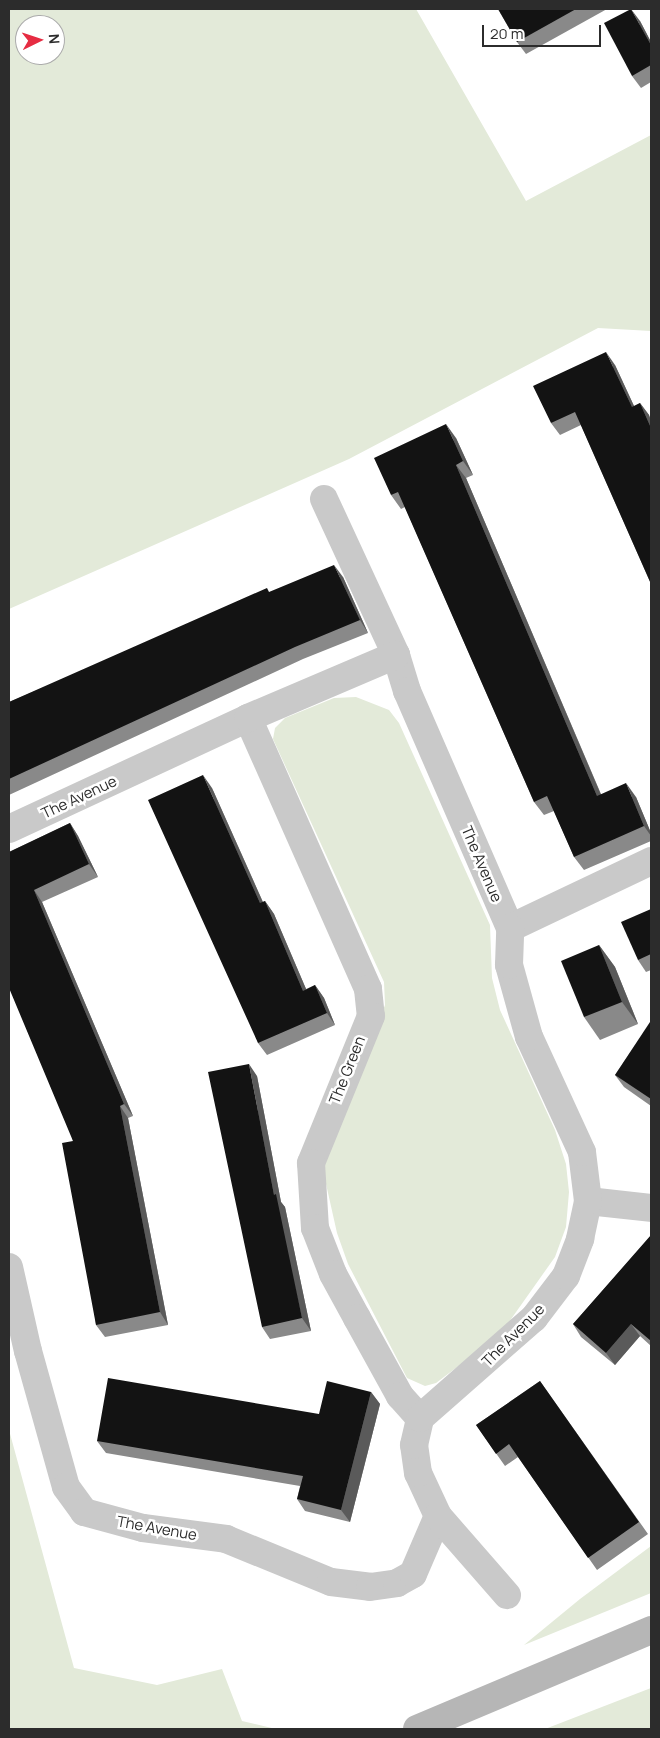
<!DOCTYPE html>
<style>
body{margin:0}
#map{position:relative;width:660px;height:1738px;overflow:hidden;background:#fff;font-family:Manrope,sans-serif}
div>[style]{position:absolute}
.green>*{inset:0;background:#e3ead9}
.minor>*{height:28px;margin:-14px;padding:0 14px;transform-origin:14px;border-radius:14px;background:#c9c9c9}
.secondary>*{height:28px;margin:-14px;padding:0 14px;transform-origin:14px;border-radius:14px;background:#b6b6b6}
.wall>*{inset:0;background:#898989}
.shaded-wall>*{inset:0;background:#5a5a5a}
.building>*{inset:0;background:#131313}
span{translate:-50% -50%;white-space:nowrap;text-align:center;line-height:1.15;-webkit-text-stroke:5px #fff;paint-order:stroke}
.street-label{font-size:15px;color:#2c2c2c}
.frame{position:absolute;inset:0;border:10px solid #2c2c2c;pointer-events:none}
.north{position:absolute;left:15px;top:15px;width:50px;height:50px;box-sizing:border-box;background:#fff;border:1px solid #ababab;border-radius:50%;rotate:86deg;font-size:14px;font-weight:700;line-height:20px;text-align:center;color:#2c2c2c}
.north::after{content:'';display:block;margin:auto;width:18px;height:22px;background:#e62c42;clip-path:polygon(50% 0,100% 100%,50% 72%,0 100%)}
.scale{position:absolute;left:482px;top:25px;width:119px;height:22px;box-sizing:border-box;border:2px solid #2c2c2c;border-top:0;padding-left:6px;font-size:15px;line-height:18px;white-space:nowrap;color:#2c2c2c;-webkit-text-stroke:4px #fff;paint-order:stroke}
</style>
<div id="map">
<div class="green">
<i style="clip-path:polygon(evenodd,9px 9px,416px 9px,526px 201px,651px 135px,651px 331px,598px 328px,349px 459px,9px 609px,9px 9px,25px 25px,55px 25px,55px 55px,25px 55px,25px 25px)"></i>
<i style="clip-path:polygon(356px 697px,389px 710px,399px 723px,490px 925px,492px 978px,500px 1010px,555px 1130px,566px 1164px,569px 1192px,566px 1227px,555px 1257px,509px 1322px,481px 1349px,436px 1383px,425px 1386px,407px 1378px,348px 1264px,337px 1233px,324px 1175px,326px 1156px,385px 1005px,384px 982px,273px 739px,275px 728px,285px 718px,334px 698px)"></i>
<i style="clip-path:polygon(9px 1430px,74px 1668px,157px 1685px,222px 1669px,242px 1721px,276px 1729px,9px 1729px)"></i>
<i style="clip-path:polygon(651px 1546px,651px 1593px,524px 1645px,580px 1599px)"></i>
<i style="clip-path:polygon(651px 1688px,651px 1729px,545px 1729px)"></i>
</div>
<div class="minor">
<i style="left:324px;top:499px;width:172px;rotate:65.2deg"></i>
<i style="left:396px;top:655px;width:38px;rotate:73deg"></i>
<i style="left:407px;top:691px;width:258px;rotate:66.5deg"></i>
<i style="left:510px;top:928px;width:156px;rotate:-25.4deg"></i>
<i style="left:248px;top:718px;width:296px;rotate:66.1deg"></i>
<i style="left:368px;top:989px;width:27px;rotate:84deg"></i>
<i style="left:371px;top:1016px;width:159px;rotate:112.2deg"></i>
<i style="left:311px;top:1163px;width:65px;rotate:86.5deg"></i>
<i style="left:315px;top:1228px;width:49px;rotate:68.6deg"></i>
<i style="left:333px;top:1274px;width:50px;rotate:61.4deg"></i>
<i style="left:357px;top:1318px;width:89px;rotate:61.1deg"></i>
<i style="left:400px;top:1396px;width:30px;rotate:48deg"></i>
<i style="left:9px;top:829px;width:264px;rotate:-24.9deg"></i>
<i style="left:248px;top:718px;width:161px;rotate:-23.1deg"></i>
<i style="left:588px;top:1201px;width:63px;rotate:6.3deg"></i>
<i style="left:9px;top:1267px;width:86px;rotate:77.3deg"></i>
<i style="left:28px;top:1351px;width:141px;rotate:74.4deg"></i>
<i style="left:66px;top:1487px;width:31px;rotate:54deg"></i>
<i style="left:84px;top:1512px;width:61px;rotate:15.2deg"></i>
<i style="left:143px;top:1528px;width:84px;rotate:7.5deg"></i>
<i style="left:226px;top:1539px;width:113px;rotate:22.3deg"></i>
<i style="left:331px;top:1582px;width:39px;rotate:7deg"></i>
<i style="left:370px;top:1587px;width:27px;rotate:-8deg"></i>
<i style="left:397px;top:1583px;width:18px;rotate:-29deg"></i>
<i style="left:413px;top:1574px;width:63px;rotate:-66.7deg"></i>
<i style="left:438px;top:1516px;width:47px;rotate:-114.9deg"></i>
<i style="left:418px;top:1473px;width:28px;rotate:-98deg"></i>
<i style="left:414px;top:1445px;width:28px;rotate:-77deg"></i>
<i style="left:420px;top:1418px;width:152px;rotate:-41.3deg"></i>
<i style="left:534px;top:1318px;width:53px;rotate:-52.7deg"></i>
<i style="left:566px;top:1276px;width:40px;rotate:-69deg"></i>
<i style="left:580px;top:1239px;width:39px;rotate:-78deg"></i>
<i style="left:588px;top:1201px;width:49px;rotate:-97deg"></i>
<i style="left:582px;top:1152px;width:127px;rotate:-114.7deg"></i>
<i style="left:529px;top:1037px;width:75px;rotate:-105.5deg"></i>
<i style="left:509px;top:965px;width:37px;rotate:-88deg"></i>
<i style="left:438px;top:1516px;width:105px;rotate:48.9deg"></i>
</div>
<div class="secondary">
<i style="left:417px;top:1729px;width:254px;rotate:-22.9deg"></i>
</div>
<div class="wall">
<i style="clip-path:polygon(498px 9px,607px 9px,526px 54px,517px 42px)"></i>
<i style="clip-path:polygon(640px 21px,651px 42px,651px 82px,641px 88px,632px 76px)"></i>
<i style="clip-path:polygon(615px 365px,634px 406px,640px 403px,649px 415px,651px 421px,651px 584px,581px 425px,560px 435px,551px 423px)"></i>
<i style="clip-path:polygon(456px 438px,473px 475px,466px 478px,601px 794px,636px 797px,651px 833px,651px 841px,584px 870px,574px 857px,554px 811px,544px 815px,534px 802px,405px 507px,401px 509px,391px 495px)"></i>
<i style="clip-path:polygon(343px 577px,368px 633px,303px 659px,9px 795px,9px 702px,270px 592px)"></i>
<i style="clip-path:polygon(212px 788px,263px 902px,265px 901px,274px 914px,306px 989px,315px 985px,324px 998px,335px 1025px,267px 1055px,258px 1043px)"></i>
<i style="clip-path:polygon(70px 823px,78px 836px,98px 877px,42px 902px,133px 1116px,128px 1118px,168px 1325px,105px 1337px,96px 1325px,73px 1141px,9px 852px)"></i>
<i style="clip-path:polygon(651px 909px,651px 970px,646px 972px,638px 960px)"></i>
<i style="clip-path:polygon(599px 945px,615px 967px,638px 1024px,600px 1040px,584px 1017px)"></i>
<i style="clip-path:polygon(651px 1022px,651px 1106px,624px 1087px,615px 1075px)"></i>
<i style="clip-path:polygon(257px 1076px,281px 1202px,285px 1207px,311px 1331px,270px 1339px,262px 1327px)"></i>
<i style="clip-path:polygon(651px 1236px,651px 1346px,640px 1336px,615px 1365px,581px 1337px,573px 1324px)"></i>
<i style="clip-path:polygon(540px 1381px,648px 1534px,597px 1570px,518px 1457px,505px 1466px,476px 1425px)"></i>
<i style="clip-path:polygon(371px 1392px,380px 1404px,350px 1522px,305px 1511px,297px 1499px,300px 1486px,106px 1453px,97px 1441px,319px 1414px)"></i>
</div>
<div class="shaded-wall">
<i style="clip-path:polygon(631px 9px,640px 21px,651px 42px,651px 45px)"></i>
<i style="clip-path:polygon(606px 352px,615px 365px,640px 419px,632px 407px)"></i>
<i style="clip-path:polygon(640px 403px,649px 415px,651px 421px,651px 428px)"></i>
<i style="clip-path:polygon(446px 424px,456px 438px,473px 475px,463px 461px)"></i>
<i style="clip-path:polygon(456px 465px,466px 478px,607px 809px,597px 796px)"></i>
<i style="clip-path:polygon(334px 565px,343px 577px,368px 633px,360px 620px)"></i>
<i style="clip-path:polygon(203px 775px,212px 788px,269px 916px,260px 903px)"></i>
<i style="clip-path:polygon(626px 783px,636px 797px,651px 833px,651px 836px,644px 826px)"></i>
<i style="clip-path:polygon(70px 823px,78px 836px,98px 877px,89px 864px)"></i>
<i style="clip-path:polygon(34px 890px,42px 902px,133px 1116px,124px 1104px)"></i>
<i style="clip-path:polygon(265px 901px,274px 914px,312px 1003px,303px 991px)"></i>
<i style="clip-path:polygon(599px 945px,615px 967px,638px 1024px,622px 1002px)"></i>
<i style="clip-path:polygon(315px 985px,324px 998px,335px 1025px,327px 1013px)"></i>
<i style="clip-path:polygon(249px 1064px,257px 1076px,281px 1202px,285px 1207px,311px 1331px,302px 1318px,274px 1195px)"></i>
<i style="clip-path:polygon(120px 1106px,128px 1118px,168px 1325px,160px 1312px)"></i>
<i style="clip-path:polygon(631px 1324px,640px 1336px,615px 1365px,606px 1353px)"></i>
<i style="clip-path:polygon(371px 1392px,380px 1404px,350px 1522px,341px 1510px)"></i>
</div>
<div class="building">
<i style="clip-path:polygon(498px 9px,576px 9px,517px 42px)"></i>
<i style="clip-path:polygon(631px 9px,651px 45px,651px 65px,632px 76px,604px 23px)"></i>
<i style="clip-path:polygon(606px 352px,632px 407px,640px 403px,651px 428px,651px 584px,575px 412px,551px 423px,533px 386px)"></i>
<i style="clip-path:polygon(446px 424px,463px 461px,456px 465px,597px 796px,626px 783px,644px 826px,574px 857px,547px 796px,534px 802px,398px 492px,391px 495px,374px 458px)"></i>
<i style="clip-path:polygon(334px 565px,360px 620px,295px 647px,9px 779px,9px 702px,267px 588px,269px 592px)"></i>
<i style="clip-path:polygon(203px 775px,260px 903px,265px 901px,303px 991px,315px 985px,327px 1013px,258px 1043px,148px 800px)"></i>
<i style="clip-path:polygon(70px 823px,89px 864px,34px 890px,124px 1104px,120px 1106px,160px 1312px,96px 1325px,62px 1143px,73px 1141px,9px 988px,9px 852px)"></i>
<i style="clip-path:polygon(651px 909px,651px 954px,638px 960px,621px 922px)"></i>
<i style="clip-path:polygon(599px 945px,622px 1002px,584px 1017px,561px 961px)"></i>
<i style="clip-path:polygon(650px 1022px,651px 1022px,651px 1099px,615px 1075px)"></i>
<i style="clip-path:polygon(249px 1064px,274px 1195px,276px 1194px,302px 1318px,262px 1327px,208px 1072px)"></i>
<i style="clip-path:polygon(651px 1235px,651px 1341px,631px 1324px,606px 1353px,573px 1324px)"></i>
<i style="clip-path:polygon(108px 1378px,319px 1414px,327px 1381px,371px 1392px,341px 1510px,297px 1499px,303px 1476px,97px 1441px)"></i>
<i style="clip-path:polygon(540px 1381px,639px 1522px,588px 1558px,509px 1444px,496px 1454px,476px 1425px)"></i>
</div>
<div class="street-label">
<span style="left:79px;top:797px;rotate:-25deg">The Avenue</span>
<span style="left:482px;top:864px;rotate:67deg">The Avenue</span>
<span style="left:347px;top:1070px;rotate:-68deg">The Green</span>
<span style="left:513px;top:1335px;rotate:-45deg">The Avenue</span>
<span style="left:157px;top:1528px;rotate:10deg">The Avenue</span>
</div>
<div class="frame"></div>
<div class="north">N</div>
<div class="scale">20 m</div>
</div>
